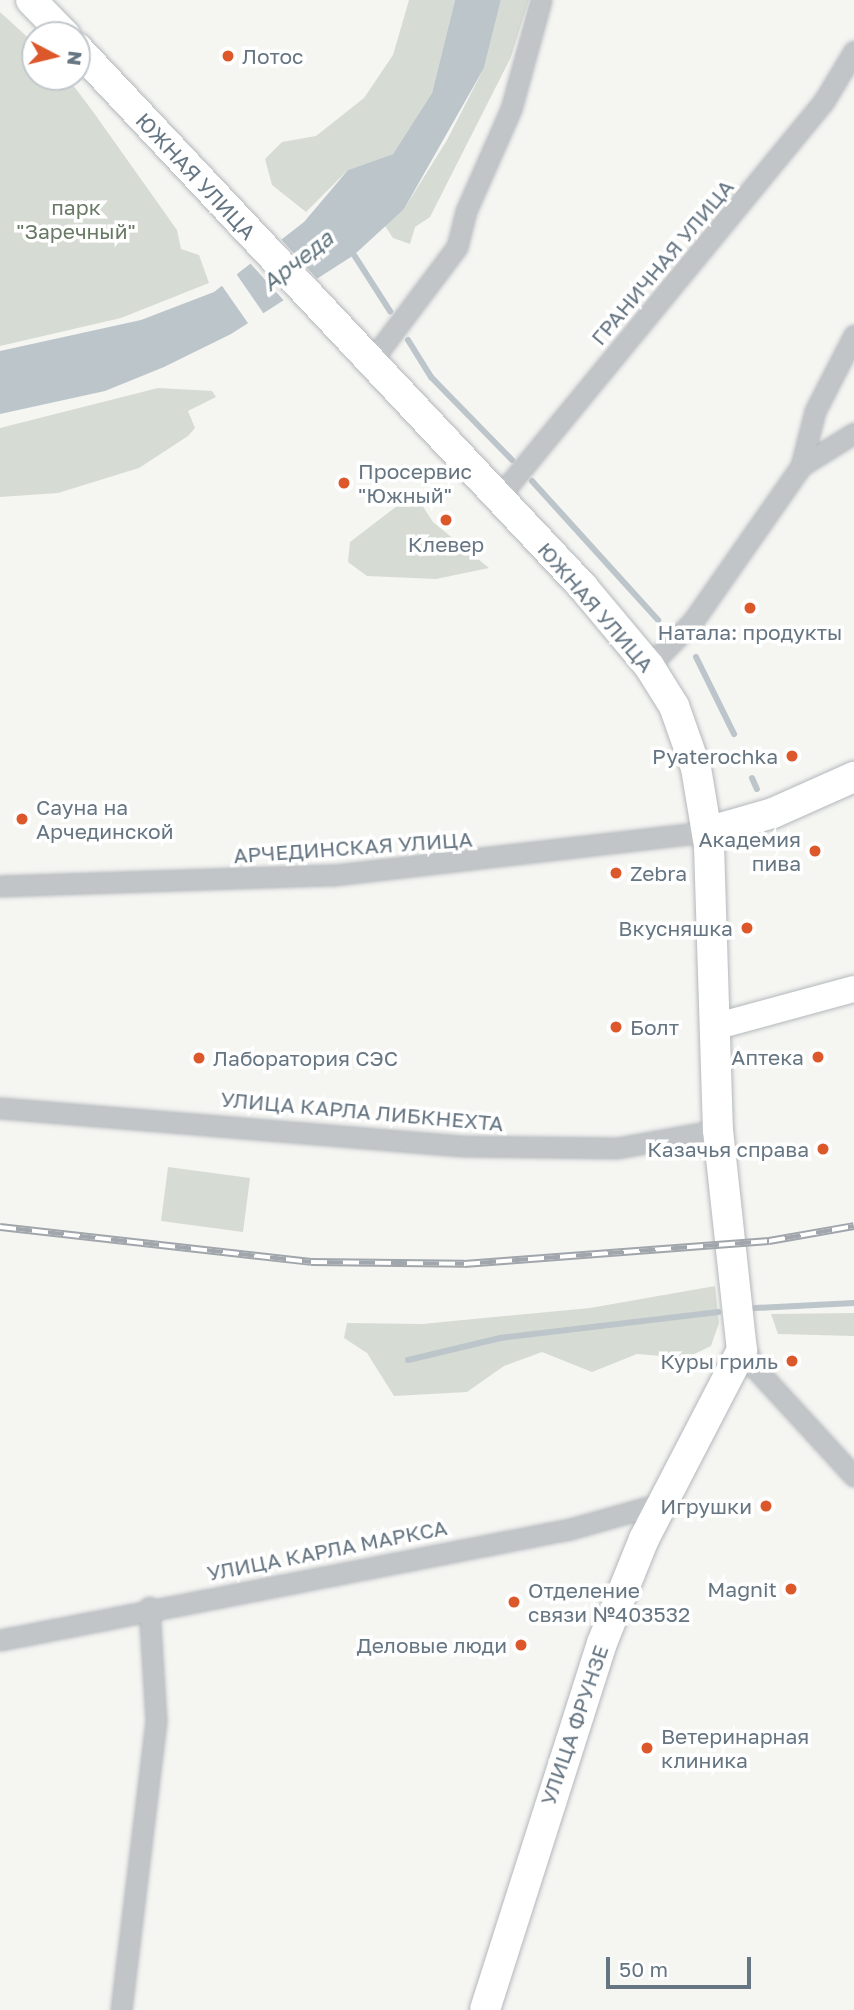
<!DOCTYPE html>
<meta charset="utf-8">
<style>
body{margin:0}
#map{position:relative;width:854px;height:2010px;overflow:hidden;background:#f5f5f2;font-family:"Golos Text",sans-serif}
div>[style]{position:absolute}
.green>*{inset:0;background:#d6dcd3}
.water>*{inset:0;background:#bcc5ca}
.pier>*{inset:0;background:#f5f5f2}
.stream>*{height:6px;margin:-3px;padding:0 3px;transform-origin:3px;border-radius:3px;background:#bcc5ca}
.roads{filter:drop-shadow(0 0 2px #b3b8bc) drop-shadow(0 0 2px #b3b8bc)}
.street>*{height:19px;margin:-9.5px;padding:0 9.5px;transform-origin:9.5px;border-radius:9.5px;background:#c1c5c8}
.secondary>*{height:26px;margin:-13px;padding:0 13px;transform-origin:13px;border-radius:13px;background:#fff}
.primary>*{height:30px;margin:-15px;padding:0 15px;transform-origin:15px;border-radius:15px;background:#fff}
.rail>*{height:8px;margin-top:-4px;transform-origin:0;background:repeating-linear-gradient(90deg,#fff 0 16px,#a0a6ab 0 32px);box-sizing:border-box;border-block:2px solid #a0a6ab}
.dots>*{width:19px;height:19px;translate:-50% -50%;box-sizing:border-box;border:4px solid #fff;border-radius:50%}
span{translate:-50% -50%;white-space:nowrap;text-align:center;line-height:1.15;-webkit-text-stroke:7px #fff;paint-order:stroke}
.poi-label{font-size:21px;color:#657582}
.left{translate:0 -50%;text-align:left}
.right{translate:-100% -50%;text-align:right}
.street-label{font-size:21px;color:#657582}
.park-label{font-size:21px;color:#687964}
.water-label{font-size:23px;color:#61767f;font-style:italic}
.north{position:absolute;left:21px;top:21px;width:70px;height:70px;box-sizing:border-box;background:#fff;border:2px solid #c1c8cd;border-radius:50%;rotate:97deg;font-size:19px;font-weight:700;line-height:28px;text-align:center;color:#657582}
.north::after{content:'';display:block;margin:auto;width:24px;height:32px;background:#dc582b;clip-path:polygon(50% 0,100% 100%,50% 72%,0 100%)}
.scale{position:absolute;left:606px;top:1957px;width:145px;height:32px;box-sizing:border-box;border:4px solid #657582;border-top:0;padding-left:9px;font-size:21px;line-height:24px;white-space:nowrap;color:#657582;-webkit-text-stroke:5px #fff;paint-order:stroke}
</style>
<div id="map">
<div class="green">
<i style="clip-path:polygon(409px 0,455px 0,432px 93px,393px 154px,348px 170px,306px 212px,272px 185px,265px 159px,282px 142px,316px 136px,364px 98px,393px 55px)"></i>
<i style="clip-path:polygon(501px 0,529px 0,511px 57px,430px 217px,415px 227px,410px 244px,393px 238px,383px 223px,404px 209px,447px 140px,484px 68px)"></i>
<i style="clip-path:polygon(0 12px,35px 44px,35px 77px,67px 77px,94px 113px,177px 230px,181px 249px,199px 255px,209px 283px,121px 318px,0 346px)"></i>
<i style="clip-path:polygon(158px 388px,212px 391px,216px 397px,188px 411px,195px 428px,188px 436px,139px 468px,58px 493px,0 497px,0 428px)"></i>
<i style="clip-path:polygon(414px 493px,433px 522px,489px 568px,436px 579px,367px 576px,348px 562px,350px 542px)"></i>
<i style="clip-path:polygon(168px 1167px,250px 1178px,243px 1232px,161px 1221px)"></i>
<i style="clip-path:polygon(715px 1286px,719px 1323px,711px 1346px,686px 1358px,637px 1354px,592px 1372px,542px 1352px,504px 1366px,467px 1392px,394px 1396px,367px 1353px,344px 1338px,347px 1323px,422px 1324px,590px 1308px)"></i>
<i style="clip-path:polygon(854px 1313px,854px 1336px,778px 1334px,771px 1314px)"></i>
</div>
<div class="water">
<i style="clip-path:polygon(455px 0,501px 0,484px 68px,404px 209px,354px 255px,231px 334px,164px 367px,105px 391px,0 414px,0 351px,141px 320px,214px 292px,304px 222px,348px 170px,393px 154px,432px 93px)"></i>
</div>
<div class="pier">
<i style="clip-path:polygon(279px 237px,321px 283px,287px 304px,248px 261px)"></i>
<i style="clip-path:polygon(235px 272px,266px 317px,250px 326px,220px 283px)"></i>
</div>
<div class="stream">
<i style="left:354px;top:255px;width:67px;rotate:57.3deg"></i>
<i style="left:408px;top:340px;width:44px;rotate:58.1deg"></i>
<i style="left:431px;top:377px;width:116px;rotate:45.7deg"></i>
<i style="left:532px;top:481px;width:188px;rotate:47.8deg"></i>
<i style="left:696px;top:657px;width:86px;rotate:63.7deg"></i>
<i style="left:752px;top:778px;width:12px;rotate:66deg"></i>
<i style="left:755px;top:1308px;width:99px;rotate:-2.9deg"></i>
<i style="left:408px;top:1360px;width:95px;rotate:-13.4deg"></i>
<i style="left:500px;top:1338px;width:220px;rotate:-6.8deg"></i>
</div>
<div class="roads">
<div class="street">
<i style="left:369px;top:364px;width:146px;rotate:-53.1deg"></i>
<i style="left:457px;top:247px;width:37px;rotate:-76deg"></i>
<i style="left:466px;top:211px;width:111px;rotate:-66.2deg"></i>
<i style="left:511px;top:109px;width:113px;rotate:-74.6deg"></i>
<i style="left:801px;top:466px;width:57px;rotate:-75.7deg"></i>
<i style="left:815px;top:411px;width:85px;rotate:-62.8deg"></i>
<i style="left:498px;top:498px;width:514px;rotate:-50.61deg"></i>
<i style="left:824px;top:101px;width:58px;rotate:-59deg"></i>
<i style="left:649px;top:666px;width:63px;rotate:-45.6deg"></i>
<i style="left:693px;top:621px;width:189px;rotate:-55.1deg"></i>
<i style="left:801px;top:466px;width:62px;rotate:-31.9deg"></i>
<i style="left:0;top:886px;width:334px;rotate:-1.9deg"></i>
<i style="left:334px;top:875px;width:375px;rotate:-6.6deg"></i>
<i style="left:0;top:1108px;width:464px;rotate:4.7deg"></i>
<i style="left:462px;top:1146px;width:155px;rotate:0.7deg"></i>
<i style="left:617px;top:1148px;width:103px;rotate:-10.1deg"></i>
<i style="left:742px;top:1338px;width:31px;rotate:68deg"></i>
<i style="left:754px;top:1367px;width:148px;rotate:47.5deg"></i>
<i style="left:0;top:1640px;width:581px;rotate:-11.02deg"></i>
<i style="left:570px;top:1529px;width:96px;rotate:-15.8deg"></i>
<i style="left:121px;top:2010px;width:291px;rotate:-83.1deg"></i>
<i style="left:156px;top:1721px;width:114px;rotate:-93.5deg"></i>
</div>
<div class="secondary">
<i style="left:714px;top:1027px;width:145px;rotate:-15.2deg"></i>
</div>
<div class="primary">
<i style="left:31px;top:0;width:49px;rotate:45.8deg"></i>
<i style="left:77px;top:48px;width:739px;rotate:46.81deg"></i>
<i style="left:583px;top:587px;width:103px;rotate:50.1deg"></i>
<i style="left:649px;top:666px;width:47px;rotate:58deg"></i>
<i style="left:674px;top:706px;width:66px;rotate:70.5deg"></i>
<i style="left:696px;top:768px;width:79px;rotate:80.5deg"></i>
<i style="left:709px;top:846px;width:284px;rotate:88.2deg"></i>
<i style="left:718px;top:1130px;width:221px;rotate:83.8deg"></i>
<i style="left:742px;top:1350px;width:213px;rotate:117.4deg"></i>
<i style="left:644px;top:1539px;width:112px;rotate:112deg"></i>
<i style="left:602px;top:1643px;width:385px;rotate:107.7deg"></i>
<i style="left:707px;top:832px;width:69px;rotate:-16.1deg"></i>
<i style="left:773px;top:813px;width:89px;rotate:-24deg"></i>
</div>
</div>
<div class="rail">
<i style="left:0;top:1227px;width:313px;rotate:6.4deg"></i>
<i style="left:311px;top:1262px;width:153px;rotate:0.7deg"></i>
<i style="left:464px;top:1264px;width:306px;rotate:-4.3deg"></i>
<i style="left:769px;top:1241px;width:86px;rotate:-10deg"></i>
</div>
<div class="dots">
<i style="left:228px;top:56px;background:#dc582b"></i>
<i style="left:344px;top:483px;background:#dc582b"></i>
<i style="left:446px;top:520px;background:#dc582b"></i>
<i style="left:750px;top:608px;background:#dc582b"></i>
<i style="left:792px;top:756px;background:#dc582b"></i>
<i style="left:22px;top:819px;background:#dc582b"></i>
<i style="left:815px;top:851px;background:#dc582b"></i>
<i style="left:616px;top:873px;background:#dc582b"></i>
<i style="left:747px;top:928px;background:#dc582b"></i>
<i style="left:616px;top:1027px;background:#dc582b"></i>
<i style="left:818px;top:1057px;background:#dc582b"></i>
<i style="left:199px;top:1058px;background:#dc582b"></i>
<i style="left:823px;top:1149px;background:#dc582b"></i>
<i style="left:792px;top:1361px;background:#dc582b"></i>
<i style="left:766px;top:1506px;background:#dc582b"></i>
<i style="left:791px;top:1589px;background:#dc582b"></i>
<i style="left:514px;top:1602px;background:#dc582b"></i>
<i style="left:521px;top:1645px;background:#dc582b"></i>
<i style="left:647px;top:1748px;background:#dc582b"></i>
</div>
<div class="poi-label">
<span class="left" style="left:242px;top:56px">Лотос</span>
<span class="left" style="left:358px;top:483px">Просервис<br>"Южный"</span>
<span style="left:446px;top:544px">Клевер</span>
<span style="left:750px;top:632px">Натала: продукты</span>
<span class="right" style="left:778px;top:756px">Pyaterochka</span>
<span class="left" style="left:36px;top:819px">Сауна на<br>Арчединской</span>
<span class="right" style="left:801px;top:851px">Академия<br>пива</span>
<span class="left" style="left:630px;top:873px">Zebra</span>
<span class="right" style="left:733px;top:928px">Вкусняшка</span>
<span class="left" style="left:630px;top:1027px">Болт</span>
<span class="right" style="left:804px;top:1057px">Аптека</span>
<span class="left" style="left:213px;top:1058px">Лаборатория СЭС</span>
<span class="right" style="left:809px;top:1149px">Казачья справа</span>
<span class="right" style="left:778px;top:1361px">Куры гриль</span>
<span class="right" style="left:752px;top:1506px">Игрушки</span>
<span class="right" style="left:777px;top:1589px">Magnit</span>
<span class="left" style="left:528px;top:1602px">Отделение<br>связи №403532</span>
<span class="right" style="left:507px;top:1645px">Деловые люди</span>
<span class="left" style="left:661px;top:1748px">Ветеринарная<br>клиника</span>
</div>
<div class="street-label">
<span style="left:196px;top:176px;rotate:47deg">ЮЖНАЯ УЛИЦА</span>
<span style="left:662px;top:262px;rotate:-50deg">ГРАНИЧНАЯ УЛИЦА</span>
<span style="left:596px;top:607px;rotate:49deg">ЮЖНАЯ УЛИЦА</span>
<span style="left:353px;top:847px;rotate:-4deg">АРЧЕДИНСКАЯ УЛИЦА</span>
<span style="left:362px;top:1111px;rotate:5deg">УЛИЦА КАРЛА ЛИБКНЕХТА</span>
<span style="left:327px;top:1550px;rotate:-11deg">УЛИЦА КАРЛА МАРКСА</span>
<span style="left:574px;top:1725px;rotate:-71deg">УЛИЦА ФРУНЗЕ</span>
</div>
<div class="park-label">
<span style="left:76px;top:219px">парк<br>"Заречный"</span>
</div>
<div class="water-label">
<span style="left:297px;top:260px;rotate:-38deg">Арчеда</span>
</div>
<div class="north">N</div>
<div class="scale">50 m</div>
</div>
